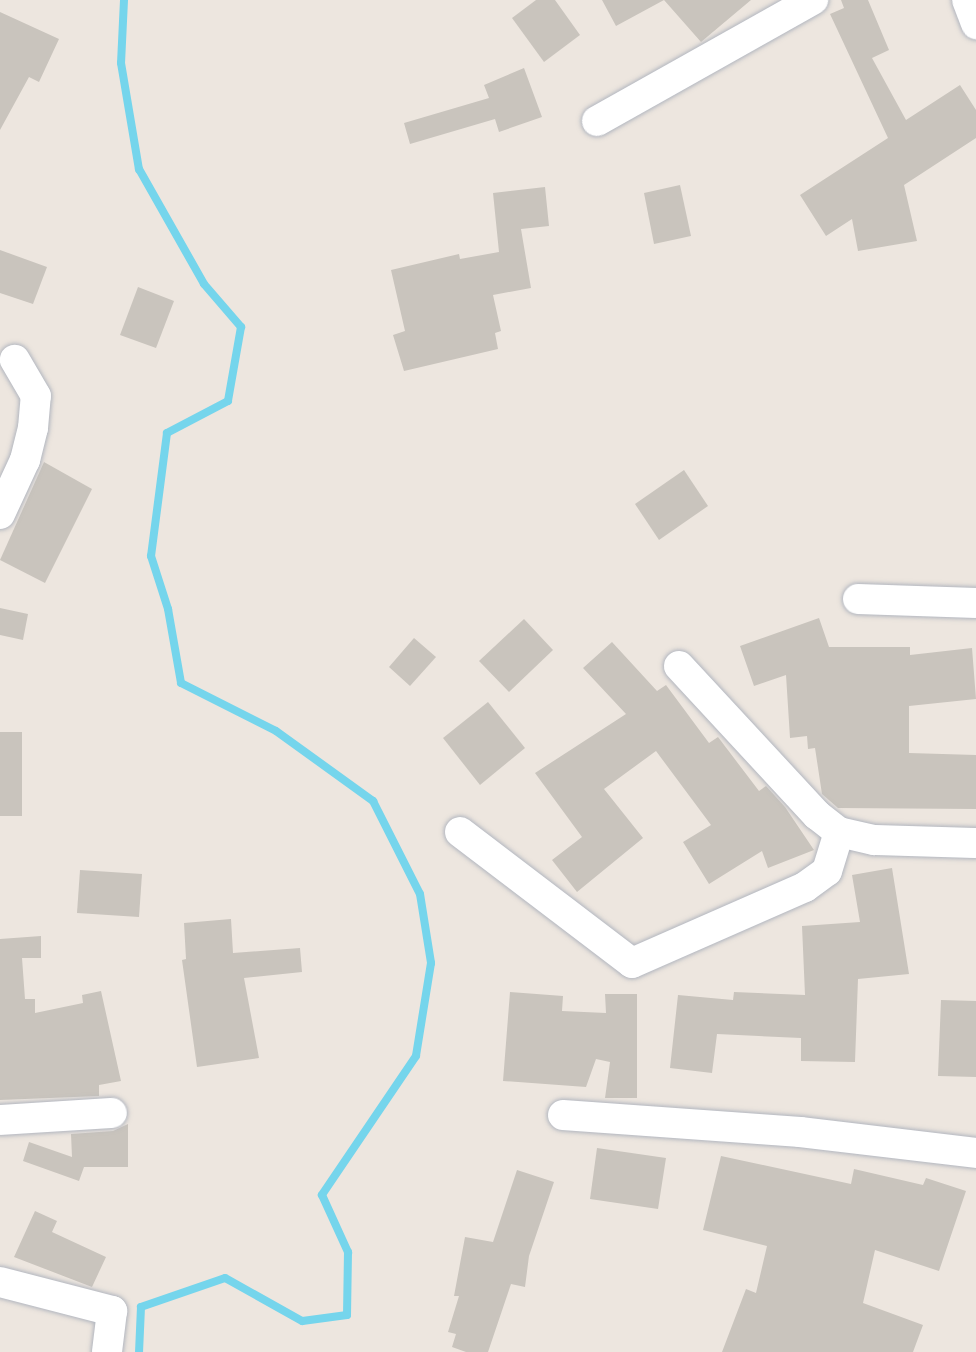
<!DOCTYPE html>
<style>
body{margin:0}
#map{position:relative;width:976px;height:1352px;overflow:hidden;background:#ede6df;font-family:"Public Sans",sans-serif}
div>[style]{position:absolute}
.stream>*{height:8px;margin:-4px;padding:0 4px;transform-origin:4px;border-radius:4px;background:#75d5ec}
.building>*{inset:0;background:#c9c4bd}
.roads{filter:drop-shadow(0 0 2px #b2b6bf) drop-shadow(0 0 2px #b2b6bf)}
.minor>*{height:30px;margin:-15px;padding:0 15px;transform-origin:15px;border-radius:15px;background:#fff}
span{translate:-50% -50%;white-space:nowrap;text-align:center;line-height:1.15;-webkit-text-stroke:6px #fff;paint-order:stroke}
</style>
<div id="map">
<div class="stream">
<i style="left:124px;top:0;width:63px;rotate:92.7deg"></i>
<i style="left:121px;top:63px;width:108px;rotate:80.4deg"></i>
<i style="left:139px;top:169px;width:132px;rotate:60.5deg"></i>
<i style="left:204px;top:284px;width:57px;rotate:49.3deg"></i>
<i style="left:241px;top:327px;width:75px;rotate:100deg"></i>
<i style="left:228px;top:401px;width:69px;rotate:152.3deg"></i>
<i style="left:167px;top:433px;width:124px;rotate:97.4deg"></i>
<i style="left:151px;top:556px;width:56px;rotate:72.2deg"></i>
<i style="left:168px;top:609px;width:75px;rotate:80deg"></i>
<i style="left:181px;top:683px;width:106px;rotate:26.8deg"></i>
<i style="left:276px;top:731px;width:120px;rotate:35.8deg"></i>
<i style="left:373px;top:801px;width:104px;rotate:63.2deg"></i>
<i style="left:420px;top:894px;width:70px;rotate:80.9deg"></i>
<i style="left:431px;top:963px;width:94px;rotate:99.2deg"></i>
<i style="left:416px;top:1056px;width:168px;rotate:124.1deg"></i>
<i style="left:322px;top:1195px;width:63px;rotate:65.5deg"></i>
<i style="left:348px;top:1252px;width:63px;rotate:90.9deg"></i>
<i style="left:347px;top:1315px;width:45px;rotate:172.4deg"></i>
<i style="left:302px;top:1321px;width:88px;rotate:-150.8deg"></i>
<i style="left:225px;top:1278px;width:89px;rotate:161deg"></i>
<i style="left:141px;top:1307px;width:45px;rotate:92.5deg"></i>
</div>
<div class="building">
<i style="clip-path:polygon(536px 0,555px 0,580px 35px,544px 62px,512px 18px)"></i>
<i style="clip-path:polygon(602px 0,751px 0,701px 42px,664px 0,616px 26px)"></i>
<i style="clip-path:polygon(841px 0,868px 0,889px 50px,872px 58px,906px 120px,960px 85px,976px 110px,976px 138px,904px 185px,917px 241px,858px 251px,852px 219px,826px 236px,800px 195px,888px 138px,830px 14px,844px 8px)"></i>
<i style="clip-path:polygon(0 12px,59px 39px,39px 82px,29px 77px,0 130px)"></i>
<i style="clip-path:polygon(524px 68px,542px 117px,499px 132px,495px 119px,410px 144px,404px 123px,489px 98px,484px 85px)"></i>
<i style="clip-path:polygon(680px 185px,691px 236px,654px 244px,644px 193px)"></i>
<i style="clip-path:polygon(545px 187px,549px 226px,521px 229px,531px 288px,493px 295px,501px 331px,495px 333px,498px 349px,404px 371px,393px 335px,405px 331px,391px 270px,459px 254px,460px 259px,499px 252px,493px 193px)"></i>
<i style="clip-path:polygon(0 250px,47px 267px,33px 304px,0 293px)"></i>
<i style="clip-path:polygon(138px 287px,174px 301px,156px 348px,120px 335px)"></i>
<i style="clip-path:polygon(44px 462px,92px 489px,45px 583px,0 560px)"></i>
<i style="clip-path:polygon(684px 470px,708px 506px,659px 540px,635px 504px)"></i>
<i style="clip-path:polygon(0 608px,28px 614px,23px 640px,0 635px)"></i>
<i style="clip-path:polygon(819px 618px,829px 647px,910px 647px,910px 655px,972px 648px,976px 699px,909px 706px,909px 753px,976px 755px,976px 809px,838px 808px,822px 794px,815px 748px,808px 749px,807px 736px,790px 738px,786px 675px,754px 686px,740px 646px)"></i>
<i style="clip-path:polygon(524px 619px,553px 650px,509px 692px,479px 661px)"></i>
<i style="clip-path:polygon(414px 638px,436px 657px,410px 686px,389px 667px)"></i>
<i style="clip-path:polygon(612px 642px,657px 691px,666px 685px,709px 743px,718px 737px,759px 791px,766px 786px,785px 807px,814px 850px,768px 868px,762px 851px,709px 884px,683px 842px,711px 825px,656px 751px,604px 789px,643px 838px,577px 892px,552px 860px,582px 837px,535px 773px,626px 714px,583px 668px)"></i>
<i style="clip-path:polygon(488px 702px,525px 748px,480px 785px,443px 738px)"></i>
<i style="clip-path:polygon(0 732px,22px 732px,22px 816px,0 816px)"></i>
<i style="clip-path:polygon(892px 868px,909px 974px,858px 979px,855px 1062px,801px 1061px,801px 1038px,717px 1034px,712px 1073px,670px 1068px,678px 995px,733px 1000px,734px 992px,805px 995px,802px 926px,860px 922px,852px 875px)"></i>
<i style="clip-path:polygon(80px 870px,142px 874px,139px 917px,77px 913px)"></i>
<i style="clip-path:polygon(231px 919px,233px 953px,300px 948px,302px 972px,244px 978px,259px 1058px,197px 1067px,182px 960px,186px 959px,184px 923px)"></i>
<i style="clip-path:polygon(41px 936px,41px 958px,22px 958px,25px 999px,35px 999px,35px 1013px,83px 1003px,82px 995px,101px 991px,121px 1081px,99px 1085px,99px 1096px,0 1100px,0 939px)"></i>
<i style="clip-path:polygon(510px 992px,563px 996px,562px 1011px,606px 1013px,605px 994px,637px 994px,637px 1098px,605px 1098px,610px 1062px,596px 1059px,586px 1087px,503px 1081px)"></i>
<i style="clip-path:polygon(941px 1000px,976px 1001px,976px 1077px,938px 1076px)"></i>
<i style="clip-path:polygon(128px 1124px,128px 1167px,84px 1167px,79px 1181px,23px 1161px,29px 1142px,72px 1157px,71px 1134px,113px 1131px)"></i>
<i style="clip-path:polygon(597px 1148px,666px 1158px,658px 1209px,590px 1199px)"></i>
<i style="clip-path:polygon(721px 1156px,851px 1184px,854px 1169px,923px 1185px,926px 1178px,966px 1191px,939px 1271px,875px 1250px,863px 1303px,923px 1325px,913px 1352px,722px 1352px,746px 1289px,756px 1293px,767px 1246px,703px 1230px)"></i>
<i style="clip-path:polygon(517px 1170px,554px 1182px,529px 1256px,525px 1287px,511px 1284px,488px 1352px,466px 1352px,452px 1347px,456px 1334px,448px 1332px,459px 1296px,454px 1296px,465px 1237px,493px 1242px)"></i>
<i style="clip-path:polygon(35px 1211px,57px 1221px,52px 1232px,106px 1257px,92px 1287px,14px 1257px)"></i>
</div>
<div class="roads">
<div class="minor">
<i style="left:967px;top:0;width:26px;rotate:69deg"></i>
<i style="left:597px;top:121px;width:248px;rotate:-29.3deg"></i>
<i style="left:0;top:514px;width:60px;rotate:-65.2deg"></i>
<i style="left:25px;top:460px;width:33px;rotate:-76deg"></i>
<i style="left:33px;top:428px;width:32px;rotate:-85deg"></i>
<i style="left:36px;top:396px;width:42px;rotate:-120.3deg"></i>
<i style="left:858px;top:599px;width:118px;rotate:1.9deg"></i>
<i style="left:679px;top:666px;width:203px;rotate:47.2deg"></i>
<i style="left:817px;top:815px;width:28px;rotate:38deg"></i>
<i style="left:839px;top:832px;width:36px;rotate:13deg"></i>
<i style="left:874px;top:840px;width:102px;rotate:1.7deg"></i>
<i style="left:460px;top:832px;width:216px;rotate:37.3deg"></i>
<i style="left:632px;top:963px;width:189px;rotate:-23.7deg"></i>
<i style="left:805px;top:887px;width:27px;rotate:-36deg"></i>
<i style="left:827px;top:871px;width:41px;rotate:-72.9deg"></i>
<i style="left:563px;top:1115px;width:238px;rotate:4.1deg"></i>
<i style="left:800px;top:1132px;width:177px;rotate:6.8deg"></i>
<i style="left:0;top:1120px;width:112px;rotate:-3.6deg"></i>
<i style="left:0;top:1282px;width:116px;rotate:14.5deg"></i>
<i style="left:112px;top:1311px;width:41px;rotate:97deg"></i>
</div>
</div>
</div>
